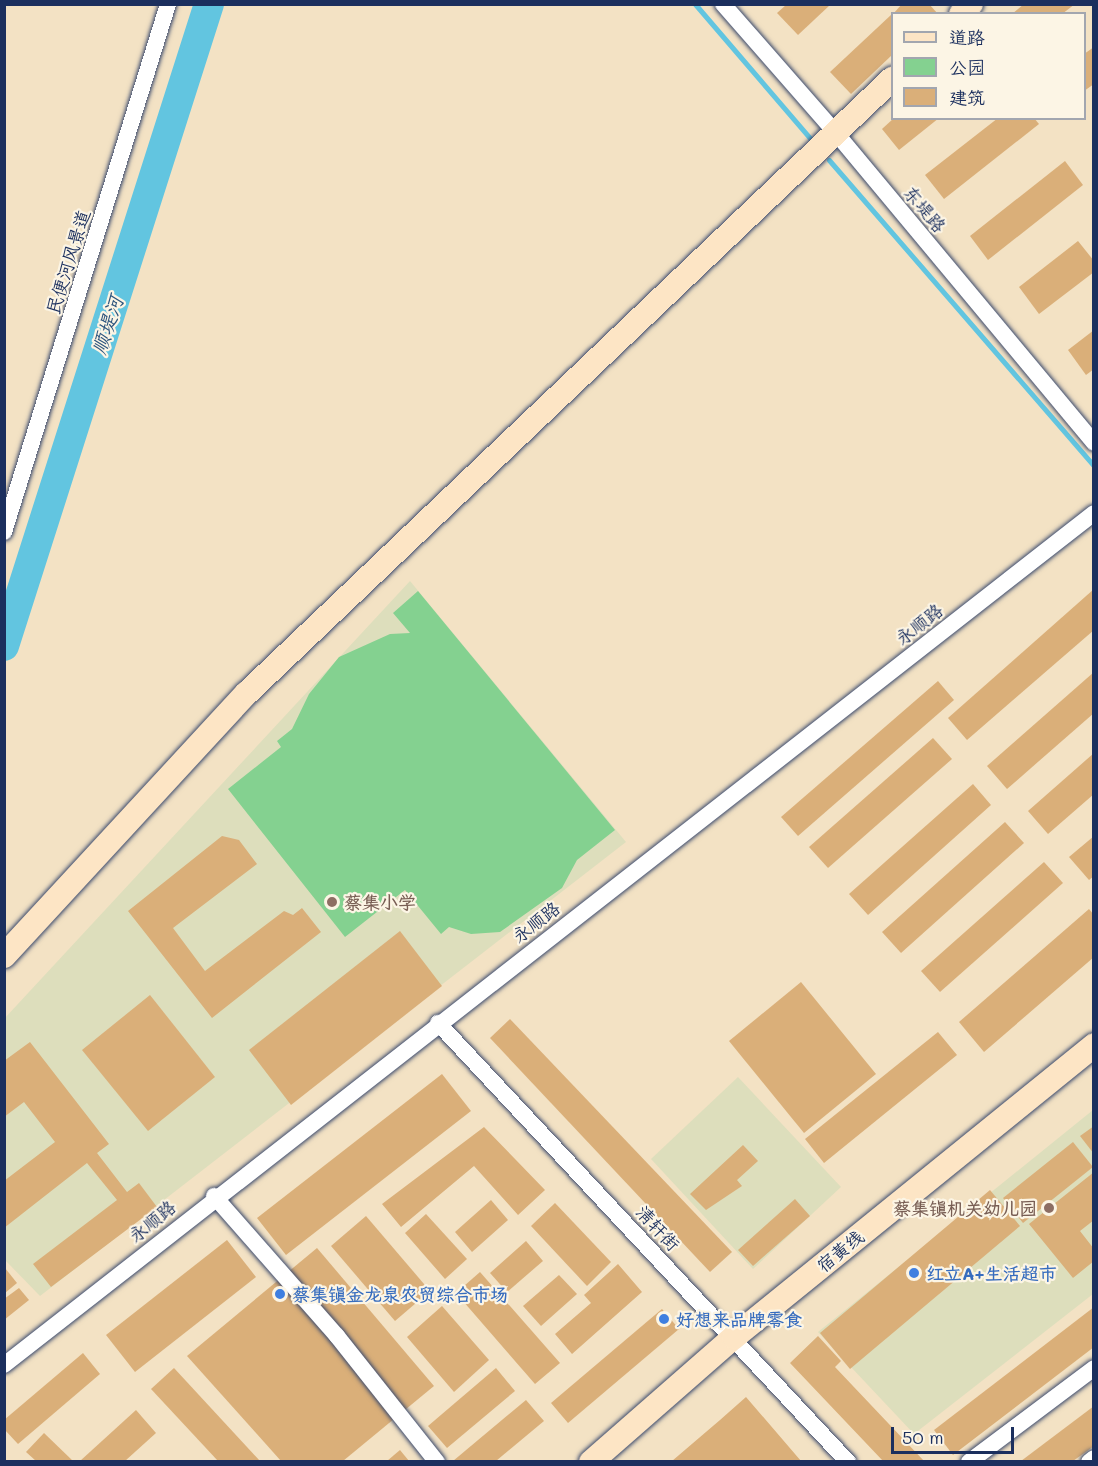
<!DOCTYPE html>
<meta charset="utf-8">
<style>
body{margin:0}
#map{position:relative;width:1098px;height:1466px;overflow:hidden;background:#f3e2c4;font-family:Mali,"LXGW WenKai TC",sans-serif}
div>[style]{position:absolute}
.built>*{inset:0;background:#dddebc}
.green>*{inset:0;background:#84d190}
.stream>*{height:5px;margin:-2.5px;padding:0 2.5px;transform-origin:2.5px;border-radius:2.5px;background:#62c5e0}
.river>*{height:30px;margin:-15px;padding:0 15px;transform-origin:15px;border-radius:15px;background:#62c5e0}
.building>*{inset:0;background:#daaf79}
.roads{filter:drop-shadow(0 0 2px #3b4a6d) drop-shadow(0 0 2px #3b4a6d)}
.street>*{height:16px;margin:-8px;padding:0 8px;transform-origin:8px;border-radius:8px;background:#fff}
.secondary>*{height:24px;margin:-12px;padding:0 12px;transform-origin:12px;border-radius:12px;background:#fde5c5}
.dots>*{width:16px;height:16px;translate:-50% -50%;box-sizing:border-box;border:3px solid #fcf5e5;border-radius:50%}
span{translate:-50% -50%;white-space:nowrap;text-align:center;line-height:1.15;-webkit-text-stroke:4.5px #fcf5e5;paint-order:stroke}
.street-label{font-size:18px;color:#1b2f5e}
.education-label{font-size:18px;color:#785e54;font-weight:700}
.left{translate:0 -50%;text-align:left}
.right{translate:-100% -50%;text-align:right}
.shop-label{font-size:18px;color:#366cbe;font-weight:700}
.water-label{font-size:20px;color:#2d547e;font-style:italic}
.frame{position:absolute;inset:0;border:6px solid #1b2f5e;pointer-events:none}
.legend{position:absolute;left:891px;top:12px;width:195px;height:108px;box-sizing:border-box;background:#fcf5e5;border:2px solid #a2a6af;margin:0;padding:8px 10px;list-style:none;font-size:18px;color:#1b2f5e}
.legend li{display:flex;align-items:center;gap:12px;height:30px}
.legend b{width:30px;border:2px solid #a2a6af}
.scale{position:absolute;left:891px;top:1427px;width:123px;height:27px;box-sizing:border-box;border:3px solid #1b2f5e;border-top:0;padding-left:8px;font-size:18px;line-height:21px;white-space:nowrap;color:#1b2f5e;-webkit-text-stroke:4px #fcf5e5;paint-order:stroke}
</style>
<div id="map">
<div class="built">
<i style="clip-path:polygon(410px 581px,626px 842px,40px 1296px,5px 1260px,4px 1019px)"></i>
<i style="clip-path:polygon(738px 1077px,841px 1187px,753px 1269px,651px 1159px)"></i>
<i style="clip-path:polygon(1093px 1110px,1093px 1294px,914px 1434px,818px 1332px)"></i>
</div>
<div class="green">
<i style="clip-path:polygon(418px 591px,615px 830px,577px 860px,562px 888px,500px 932px,471px 934px,449px 927px,441px 934px,405px 890px,345px 937px,228px 789px,281px 747px,277px 741px,292px 729px,309px 694px,339px 657px,390px 634px,410px 633px,393px 613px)"></i>
</div>
<div class="stream">
<i style="left:695px;top:4px;width:177px;rotate:49.4deg"></i>
<i style="left:829px;top:160px;width:405px;rotate:49.1deg"></i>
</div>
<div class="river">
<i style="left:4px;top:646px;width:674px;rotate:-72.29deg"></i>
</div>
<div class="building">
<i style="clip-path:polygon(902px 4px,929px 4px,938px 14px,893px 14px)"></i>
<i style="clip-path:polygon(1024px 4px,1075px 4px,1062px 14px,1012px 14px)"></i>
<i style="clip-path:polygon(786px 5px,830px 5px,798px 35px,777px 13px)"></i>
<i style="clip-path:polygon(892px 14px,892px 55px,851px 94px,830px 72px)"></i>
<i style="clip-path:polygon(1094px 47px,1094px 84px,1084px 91px,1084px 54px)"></i>
<i style="clip-path:polygon(894px 118px,939px 118px,899px 150px,882px 129px)"></i>
<i style="clip-path:polygon(998px 118px,1034px 118px,1039px 124px,944px 199px,925px 175px)"></i>
<i style="clip-path:polygon(1065px 161px,1083px 185px,988px 260px,970px 236px)"></i>
<i style="clip-path:polygon(1078px 241px,1094px 261px,1094px 272px,1039px 314px,1019px 287px)"></i>
<i style="clip-path:polygon(1094px 330px,1094px 369px,1086px 375px,1068px 350px)"></i>
<i style="clip-path:polygon(1094px 589px,1094px 630px,967px 740px,948px 718px)"></i>
<i style="clip-path:polygon(1094px 672px,1094px 713px,1007px 789px,987px 766px)"></i>
<i style="clip-path:polygon(938px 681px,954px 700px,798px 836px,781px 817px)"></i>
<i style="clip-path:polygon(933px 738px,952px 759px,828px 868px,809px 847px)"></i>
<i style="clip-path:polygon(1094px 753px,1094px 794px,1048px 834px,1028px 811px)"></i>
<i style="clip-path:polygon(973px 784px,991px 805px,868px 915px,849px 894px)"></i>
<i style="clip-path:polygon(1005px 822px,1024px 843px,901px 953px,882px 932px)"></i>
<i style="clip-path:polygon(222px 836px,239px 840px,257px 864px,173px 928px,205px 971px,284px 911px,293px 915px,302px 908px,321px 932px,212px 1018px,128px 911px)"></i>
<i style="clip-path:polygon(1094px 836px,1094px 876px,1089px 880px,1069px 857px)"></i>
<i style="clip-path:polygon(1044px 862px,1063px 883px,940px 992px,921px 971px)"></i>
<i style="clip-path:polygon(1089px 909px,1094px 915px,1094px 957px,984px 1052px,959px 1022px)"></i>
<i style="clip-path:polygon(400px 931px,442px 986px,291px 1105px,249px 1050px)"></i>
<i style="clip-path:polygon(801px 982px,876px 1074px,804px 1133px,729px 1041px)"></i>
<i style="clip-path:polygon(150px 995px,215px 1077px,148px 1131px,82px 1050px)"></i>
<i style="clip-path:polygon(510px 1019px,732px 1252px,710px 1272px,490px 1038px)"></i>
<i style="clip-path:polygon(938px 1032px,957px 1055px,824px 1163px,805px 1139px)"></i>
<i style="clip-path:polygon(30px 1042px,109px 1144px,97px 1153px,127px 1192px,139px 1183px,157px 1207px,51px 1287px,33px 1264px,117px 1200px,87px 1163px,4px 1228px,4px 1181px,55px 1142px,24px 1102px,4px 1117px,4px 1061px)"></i>
<i style="clip-path:polygon(442px 1074px,471px 1111px,286px 1255px,257px 1218px)"></i>
<i style="clip-path:polygon(1094px 1126px,1094px 1154px,1080px 1136px)"></i>
<i style="clip-path:polygon(484px 1127px,545px 1190px,518px 1215px,474px 1166px,401px 1227px,382px 1204px)"></i>
<i style="clip-path:polygon(1073px 1142px,1093px 1167px,1023px 1223px,1003px 1198px)"></i>
<i style="clip-path:polygon(743px 1145px,758px 1161px,737px 1180px,742px 1186px,706px 1210px,690px 1194px)"></i>
<i style="clip-path:polygon(1094px 1172px,1094px 1220px,1080px 1231px,1094px 1249px,1094px 1261px,1073px 1278px,1029px 1224px)"></i>
<i style="clip-path:polygon(990px 1190px,1020px 1226px,850px 1369px,820px 1333px)"></i>
<i style="clip-path:polygon(795px 1199px,810px 1216px,753px 1266px,738px 1250px)"></i>
<i style="clip-path:polygon(491px 1200px,508px 1220px,472px 1252px,455px 1232px)"></i>
<i style="clip-path:polygon(555px 1203px,611px 1262px,587px 1286px,531px 1226px)"></i>
<i style="clip-path:polygon(426px 1214px,467px 1259px,445px 1279px,405px 1233px)"></i>
<i style="clip-path:polygon(366px 1216px,430px 1291px,395px 1321px,331px 1246px)"></i>
<i style="clip-path:polygon(227px 1240px,256px 1277px,135px 1372px,106px 1335px)"></i>
<i style="clip-path:polygon(526px 1241px,543px 1261px,507px 1292px,490px 1273px)"></i>
<i style="clip-path:polygon(317px 1248px,434px 1386px,343px 1461px,281px 1461px,187px 1356px)"></i>
<i style="clip-path:polygon(618px 1264px,642px 1292px,572px 1354px,555px 1334px,591px 1303px,584px 1295px)"></i>
<i style="clip-path:polygon(5px 1268px,17px 1283px,5px 1293px)"></i>
<i style="clip-path:polygon(480px 1272px,560px 1363px,535px 1384px,456px 1293px)"></i>
<i style="clip-path:polygon(559px 1275px,577px 1294px,541px 1326px,523px 1306px)"></i>
<i style="clip-path:polygon(19px 1288px,29px 1300px,4px 1320px,4px 1299px)"></i>
<i style="clip-path:polygon(442px 1306px,489px 1360px,454px 1392px,407px 1337px)"></i>
<i style="clip-path:polygon(1094px 1307px,1094px 1347px,953px 1455px,934px 1430px)"></i>
<i style="clip-path:polygon(662px 1309px,679px 1329px,568px 1423px,551px 1403px)"></i>
<i style="clip-path:polygon(818px 1336px,841px 1361px,835px 1367px,924px 1461px,883px 1461px,790px 1363px)"></i>
<i style="clip-path:polygon(83px 1353px,100px 1374px,18px 1444px,4px 1429px,4px 1420px)"></i>
<i style="clip-path:polygon(174px 1368px,260px 1461px,218px 1461px,151px 1389px)"></i>
<i style="clip-path:polygon(496px 1368px,515px 1391px,447px 1448px,428px 1426px)"></i>
<i style="clip-path:polygon(746px 1397px,801px 1461px,672px 1461px,720px 1420px)"></i>
<i style="clip-path:polygon(526px 1400px,544px 1421px,496px 1461px,453px 1461px)"></i>
<i style="clip-path:polygon(1094px 1406px,1094px 1446px,1073px 1461px,1021px 1461px)"></i>
<i style="clip-path:polygon(136px 1410px,156px 1433px,125px 1461px,80px 1461px)"></i>
<i style="clip-path:polygon(44px 1433px,73px 1461px,36px 1461px,26px 1452px)"></i>
<i style="clip-path:polygon(400px 1450px,409px 1461px,387px 1461px)"></i>
</div>
<div class="roads">
<div class="street">
<i style="left:723px;top:4px;width:171px;rotate:48.8deg"></i>
<i style="left:836px;top:133px;width:403px;rotate:50.2deg"></i>
<i style="left:4px;top:532px;width:553px;rotate:-72.74deg"></i>
<i style="left:438px;top:1023px;width:601px;rotate:46.96deg"></i>
<i style="left:214px;top:1196px;width:186px;rotate:48.7deg"></i>
<i style="left:337px;top:1336px;width:161px;rotate:51.6deg"></i>
<i style="left:4px;top:1365px;width:1383px;rotate:-38.01deg"></i>
<i style="left:969px;top:1462px;width:156px;rotate:-36.9deg"></i>
<i style="left:1089px;top:1462px;width:6px;rotate:-39deg"></i>
</div>
<div class="secondary">
<i style="left:961px;top:14px;width:14px;rotate:-45deg"></i>
<i style="left:4px;top:956px;width:358px;rotate:-47.3deg"></i>
<i style="left:247px;top:693px;width:891px;rotate:-43.59deg"></i>
<i style="left:591px;top:1462px;width:190px;rotate:-41.2deg"></i>
<i style="left:734px;top:1337px;width:464px;rotate:-39deg"></i>
</div>
</div>
<div class="dots">
<i style="left:332px;top:902px;background:#8d6e63"></i>
<i style="left:1049px;top:1208px;background:#8d6e63"></i>
<i style="left:914px;top:1273px;background:#3f7fe0"></i>
<i style="left:280px;top:1294px;background:#3f7fe0"></i>
<i style="left:664px;top:1319px;background:#3f7fe0"></i>
</div>
<div class="street-label">
<span style="left:925px;top:209px;rotate:50deg">东堤路</span>
<span style="left:68px;top:262px;rotate:-73deg">民便河风景道</span>
<span style="left:919px;top:624px;rotate:-38deg">永顺路</span>
<span style="left:536px;top:922px;rotate:-38deg">永顺路</span>
<span style="left:152px;top:1221px;rotate:-39deg">永顺路</span>
<span style="left:658px;top:1228px;rotate:47deg">清轩街</span>
<span style="left:840px;top:1251px;rotate:-39deg">宿黄线</span>
</div>
<div class="education-label">
<span class="left" style="left:344px;top:902px">蔡集小学</span>
<span class="right" style="left:1037px;top:1208px">蔡集镇机关幼儿园</span>
</div>
<div class="shop-label">
<span class="left" style="left:926px;top:1273px">红立A+生活超市</span>
<span class="left" style="left:292px;top:1294px">蔡集镇金龙泉农贸综合市场</span>
<span class="left" style="left:676px;top:1319px">好想来品牌零食</span>
</div>
<div class="water-label">
<span style="left:107px;top:325px;rotate:-72deg">顺堤河</span>
</div>
<div class="frame"></div>
<ul class="legend">
<li><b style="height:8px;background:#fde5c5"></b>道路</li>
<li><b style="height:16px;background:#84d190"></b>公园</li>
<li><b style="height:16px;background:#daaf79"></b>建筑</li>
</ul>
<div class="scale">50 m</div>
</div>
